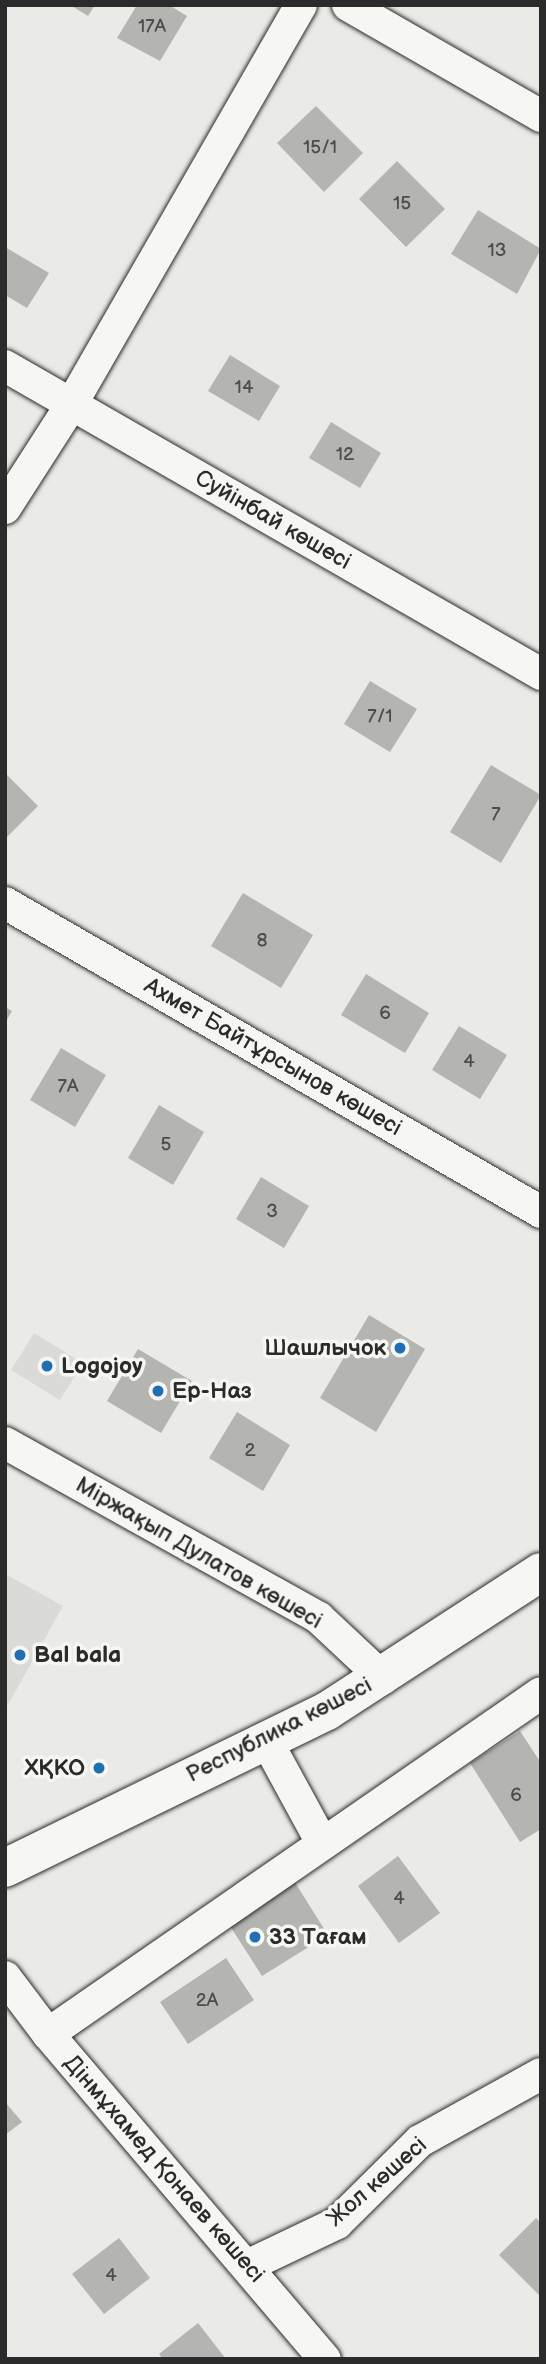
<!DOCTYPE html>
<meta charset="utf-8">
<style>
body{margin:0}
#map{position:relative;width:546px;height:2364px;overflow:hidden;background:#eaeae6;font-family:"Balsamiq Sans",sans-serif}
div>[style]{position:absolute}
.built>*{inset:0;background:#dadad6}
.building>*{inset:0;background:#b4b4b1}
.roads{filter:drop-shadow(0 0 2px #2b2b2b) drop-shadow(0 0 2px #2b2b2b)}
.minor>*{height:32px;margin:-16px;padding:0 16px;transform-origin:16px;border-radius:16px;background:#f6f6f2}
.major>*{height:38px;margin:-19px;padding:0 19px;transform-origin:19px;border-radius:19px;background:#f6f6f2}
.dots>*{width:19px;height:19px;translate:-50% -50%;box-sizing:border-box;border:4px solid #f6f6f2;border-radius:50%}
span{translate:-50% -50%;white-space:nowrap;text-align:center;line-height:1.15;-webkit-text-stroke:7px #f6f6f2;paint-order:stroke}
.number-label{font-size:19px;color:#4d4d4c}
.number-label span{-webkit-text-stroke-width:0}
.street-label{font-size:23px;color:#2b2b2b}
.poi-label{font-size:23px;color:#2b2b2b;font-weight:700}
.right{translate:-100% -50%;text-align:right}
.left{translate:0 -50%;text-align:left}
.frame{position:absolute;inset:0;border:7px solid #2b2b2b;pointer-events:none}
</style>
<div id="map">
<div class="built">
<i style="clip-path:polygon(34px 1333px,83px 1363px,60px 1400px,11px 1370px)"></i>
<i style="clip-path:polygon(5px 1574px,63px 1606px,8px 1705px,5px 1704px)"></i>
</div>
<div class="building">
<i style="clip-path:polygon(70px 5px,95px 5px,88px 16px)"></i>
<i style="clip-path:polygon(137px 5px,169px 5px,187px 16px,160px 61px,117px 38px)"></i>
<i style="clip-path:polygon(316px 106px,363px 153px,324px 192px,277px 143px)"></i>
<i style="clip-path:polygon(397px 161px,445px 209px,406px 247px,359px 199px)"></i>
<i style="clip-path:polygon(478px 210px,541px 249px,517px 294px,451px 254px)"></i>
<i style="clip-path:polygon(5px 247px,49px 273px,27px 308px,5px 295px)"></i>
<i style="clip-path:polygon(230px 355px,280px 386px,259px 421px,208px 391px)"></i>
<i style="clip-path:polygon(331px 422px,381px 453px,360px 488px,309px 458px)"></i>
<i style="clip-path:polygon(370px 681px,417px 709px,390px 752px,344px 724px)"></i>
<i style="clip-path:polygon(491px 765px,541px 795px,501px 863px,450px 832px)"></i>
<i style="clip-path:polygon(5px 773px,38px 806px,5px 839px)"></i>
<i style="clip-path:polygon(243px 893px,313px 935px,281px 988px,211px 946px)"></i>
<i style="clip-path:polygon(366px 974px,429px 1013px,405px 1053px,341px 1015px)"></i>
<i style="clip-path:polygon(5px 1007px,12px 1011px,5px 1023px)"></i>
<i style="clip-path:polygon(459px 1026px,507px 1055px,480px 1099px,432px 1070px)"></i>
<i style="clip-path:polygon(61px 1048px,106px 1075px,75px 1127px,30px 1100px)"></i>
<i style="clip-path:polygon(159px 1105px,204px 1132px,173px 1185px,128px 1158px)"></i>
<i style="clip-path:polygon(261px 1177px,309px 1206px,284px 1248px,236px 1219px)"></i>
<i style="clip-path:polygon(369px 1315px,425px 1349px,376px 1432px,320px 1398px)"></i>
<i style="clip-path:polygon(138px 1349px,192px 1381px,161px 1433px,107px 1401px)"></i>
<i style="clip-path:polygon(237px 1412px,290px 1445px,263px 1491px,209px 1458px)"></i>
<i style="clip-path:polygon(520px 1731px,541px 1763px,541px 1829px,520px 1842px,470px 1763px)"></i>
<i style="clip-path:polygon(398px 1856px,440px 1913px,399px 1943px,358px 1886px)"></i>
<i style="clip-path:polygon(289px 1873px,328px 1935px,262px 1976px,223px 1915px)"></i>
<i style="clip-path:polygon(226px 1958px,254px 2000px,188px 2044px,160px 2002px)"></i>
<i style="clip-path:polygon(5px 2102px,22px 2122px,5px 2135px)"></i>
<i style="clip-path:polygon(536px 2218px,541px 2223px,541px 2297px,499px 2255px)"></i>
<i style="clip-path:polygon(119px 2238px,150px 2278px,104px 2314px,72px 2274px)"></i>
<i style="clip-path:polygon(198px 2323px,226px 2359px,163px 2359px,159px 2354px)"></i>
</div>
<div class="roads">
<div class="minor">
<i style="left:348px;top:5px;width:223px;rotate:29.9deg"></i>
<i style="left:5px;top:366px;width:618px;rotate:29.88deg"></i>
<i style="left:5px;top:508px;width:122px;rotate:-57.3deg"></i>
<i style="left:71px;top:405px;width:461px;rotate:-60.1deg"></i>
<i style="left:5px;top:903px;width:619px;rotate:29.96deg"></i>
<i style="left:5px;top:1443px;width:359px;rotate:29.1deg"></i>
<i style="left:319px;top:1618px;width:88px;rotate:43.2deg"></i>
<i style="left:266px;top:1740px;width:115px;rotate:61.4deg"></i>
<i style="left:5px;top:1977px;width:71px;rotate:53deg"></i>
<i style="left:48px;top:2034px;width:427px;rotate:49.6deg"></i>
<i style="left:48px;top:2034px;width:599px;rotate:-34.67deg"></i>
<i style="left:247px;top:2266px;width:100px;rotate:-25.5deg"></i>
<i style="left:337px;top:2223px;width:117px;rotate:-44.7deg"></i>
<i style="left:420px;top:2141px;width:138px;rotate:-29deg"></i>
</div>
<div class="major">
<i style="left:5px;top:1868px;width:358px;rotate:-26deg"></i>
<i style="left:327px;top:1711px;width:255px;rotate:-33deg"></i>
</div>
</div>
<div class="dots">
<i style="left:400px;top:1348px;background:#1f6fb2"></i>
<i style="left:47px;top:1366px;background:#1f6fb2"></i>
<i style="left:158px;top:1391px;background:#1f6fb2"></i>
<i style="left:20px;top:1655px;background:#1f6fb2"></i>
<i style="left:99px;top:1768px;background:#1f6fb2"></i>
<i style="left:255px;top:1937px;background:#1f6fb2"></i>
</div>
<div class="number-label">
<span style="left:152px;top:27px">17А</span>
<span style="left:320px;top:148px">15/1</span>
<span style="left:402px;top:204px">15</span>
<span style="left:497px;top:251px">13</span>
<span style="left:244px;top:388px">14</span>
<span style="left:345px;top:455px">12</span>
<span style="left:380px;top:717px">7/1</span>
<span style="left:496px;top:815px">7</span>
<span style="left:262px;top:941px">8</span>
<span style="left:385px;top:1014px">6</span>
<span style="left:469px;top:1062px">4</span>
<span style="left:68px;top:1087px">7А</span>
<span style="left:166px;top:1145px">5</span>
<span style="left:272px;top:1212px">3</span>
<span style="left:250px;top:1451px">2</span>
<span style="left:516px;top:1796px">6</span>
<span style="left:399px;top:1899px">4</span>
<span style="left:207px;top:2001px">2А</span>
<span style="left:111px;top:2276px">4</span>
</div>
<div class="street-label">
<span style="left:273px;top:520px;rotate:30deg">Суйінбай көшесі</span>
<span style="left:273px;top:1057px;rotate:30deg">Ахмет Байтұрсынов көшесі</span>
<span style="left:199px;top:1553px;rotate:30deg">Міржақып Дулатов көшесі</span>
<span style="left:279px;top:1730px;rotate:-27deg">Республика көшесі</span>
<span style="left:164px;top:2169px;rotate:49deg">Дінмұхамед Қонаев көшесі</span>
<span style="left:377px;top:2182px;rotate:-41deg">Жол көшесі</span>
</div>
<div class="poi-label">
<span class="right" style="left:386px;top:1348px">Шашлычок</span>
<span class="left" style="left:61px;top:1366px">Logojoy</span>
<span class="left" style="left:172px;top:1391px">Ер-Наз</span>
<span class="left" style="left:34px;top:1655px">Bal bala</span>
<span class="right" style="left:85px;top:1768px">ХҚКО</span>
<span class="left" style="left:269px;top:1937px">33 Тағам</span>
</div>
<div class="frame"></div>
</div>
